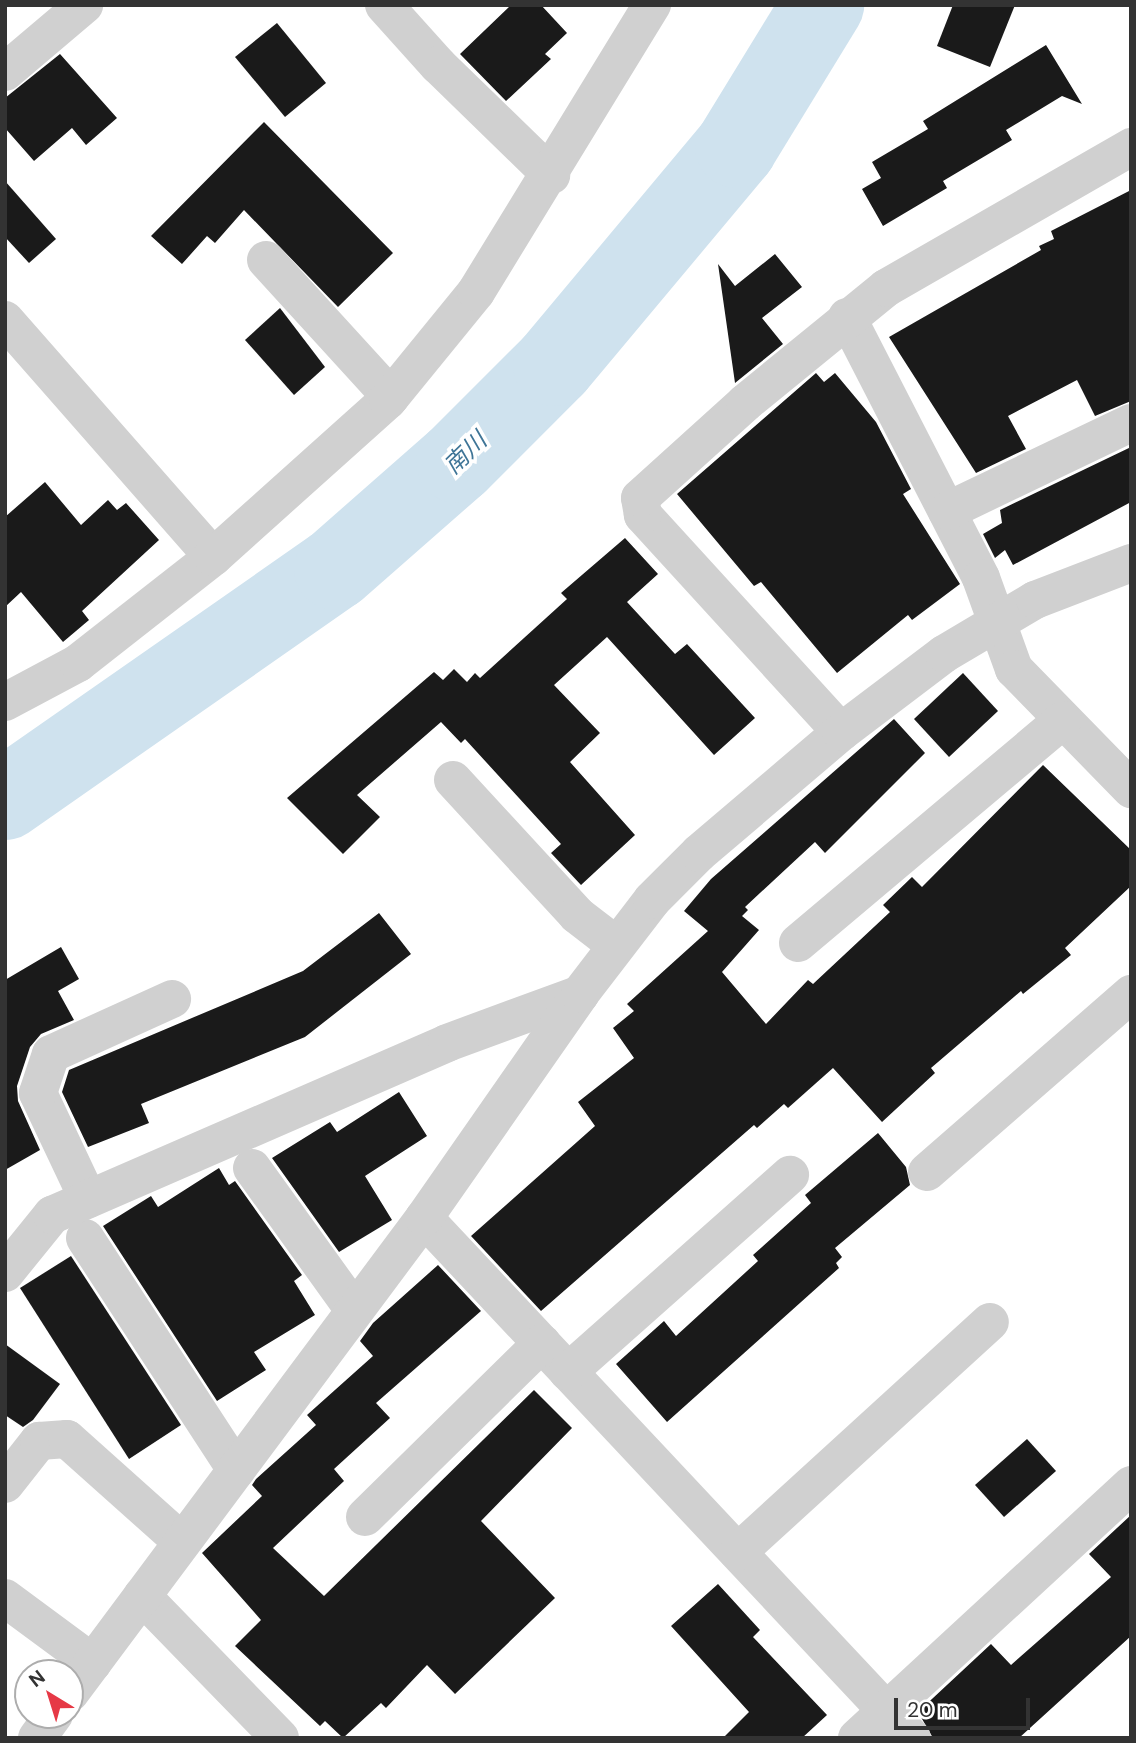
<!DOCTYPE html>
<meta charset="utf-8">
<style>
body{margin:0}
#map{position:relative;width:1136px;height:1743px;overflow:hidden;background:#fff;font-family:"DM Sans","Noto Sans JP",sans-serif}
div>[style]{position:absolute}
.river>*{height:82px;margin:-41px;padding:0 41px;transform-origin:41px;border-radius:41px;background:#cfe2ee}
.building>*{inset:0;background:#1a1a1a}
.minor>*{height:38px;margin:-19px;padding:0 19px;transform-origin:19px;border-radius:19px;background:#d0d0d0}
span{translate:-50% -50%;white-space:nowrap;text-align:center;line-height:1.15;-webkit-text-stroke:7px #fff;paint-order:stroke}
.water-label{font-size:24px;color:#3f7597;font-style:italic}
.frame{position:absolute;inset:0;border:7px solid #333;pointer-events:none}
.north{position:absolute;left:14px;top:1659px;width:70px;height:70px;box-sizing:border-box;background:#fff;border:2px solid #adadad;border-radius:50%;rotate:322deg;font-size:19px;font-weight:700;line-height:28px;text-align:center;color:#333}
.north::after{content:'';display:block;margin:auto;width:24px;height:32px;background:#e63946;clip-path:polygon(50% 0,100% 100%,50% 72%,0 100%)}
.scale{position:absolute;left:894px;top:1698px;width:136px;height:32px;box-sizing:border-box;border:4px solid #333;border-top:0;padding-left:9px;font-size:21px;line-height:24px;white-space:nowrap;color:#333;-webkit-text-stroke:5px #fff;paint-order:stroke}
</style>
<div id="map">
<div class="river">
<i style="left:5px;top:799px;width:402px;rotate:-34.9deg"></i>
<i style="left:335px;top:569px;width:162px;rotate:-41.3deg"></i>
<i style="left:457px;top:462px;width:137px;rotate:-45deg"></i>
<i style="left:554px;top:365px;width:284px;rotate:-50.1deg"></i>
<i style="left:736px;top:147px;width:167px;rotate:-58.5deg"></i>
</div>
<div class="building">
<i style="clip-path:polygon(511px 5px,541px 5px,567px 33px,545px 54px,551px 59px,506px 101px,460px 54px)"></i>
<i style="clip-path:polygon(953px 5px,1015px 5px,990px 67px,937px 46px)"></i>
<i style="clip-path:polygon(277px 23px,326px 83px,285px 117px,235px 57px)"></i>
<i style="clip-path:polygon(1046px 45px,1082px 104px,1062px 96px,1006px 130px,1012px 140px,943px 181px,947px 188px,883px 226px,862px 189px,881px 178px,872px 162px,928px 129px,923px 121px)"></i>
<i style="clip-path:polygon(60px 54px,117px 118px,86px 145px,72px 128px,34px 161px,5px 128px,5px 98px)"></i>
<i style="clip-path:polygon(264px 122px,393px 253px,338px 307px,244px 210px,215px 243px,207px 236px,182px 264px,151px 236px)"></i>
<i style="clip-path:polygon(5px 181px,56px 239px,29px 263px,5px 237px)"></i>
<i style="clip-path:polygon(1131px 190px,1131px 401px,1095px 416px,1077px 380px,1008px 416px,1026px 449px,976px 473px,889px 337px,1041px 250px,1039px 246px,1054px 239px,1051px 231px)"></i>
<i style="clip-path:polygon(775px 254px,802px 287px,762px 318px,783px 344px,735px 383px,718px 264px,735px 286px)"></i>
<i style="clip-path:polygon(280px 308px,325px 367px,294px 395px,245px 340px)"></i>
<i style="clip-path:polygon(816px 373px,824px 382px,835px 373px,876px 422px,911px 489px,903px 494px,960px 584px,912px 620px,908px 615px,837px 673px,761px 582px,754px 586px,677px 494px)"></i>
<i style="clip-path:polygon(1131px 447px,1131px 502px,1013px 565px,1005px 550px,995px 558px,983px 534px,1002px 523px,1000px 510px)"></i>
<i style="clip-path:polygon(45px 482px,81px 525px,108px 500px,117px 510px,126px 503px,159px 540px,82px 611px,89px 620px,63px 642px,21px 592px,5px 607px,5px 517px)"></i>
<i style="clip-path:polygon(625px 538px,658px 574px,627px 602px,675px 654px,687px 644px,755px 718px,714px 755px,607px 637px,554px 685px,600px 733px,570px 762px,635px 835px,581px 885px,551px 853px,561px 844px,465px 739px,461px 743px,441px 722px,357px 795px,380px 817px,343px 854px,287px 798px,434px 672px,443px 680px,454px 669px,467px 682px,475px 673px,480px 678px,567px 599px,561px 593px)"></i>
<i style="clip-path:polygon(963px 673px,998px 711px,949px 757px,914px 719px)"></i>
<i style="clip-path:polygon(894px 719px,925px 753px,825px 853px,815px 842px,745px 907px,748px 910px,742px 916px,759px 930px,722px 972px,766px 1024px,808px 980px,813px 984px,890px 912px,883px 905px,912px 877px,922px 887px,1043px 765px,1131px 850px,1131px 886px,1065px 948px,1071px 955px,1023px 994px,1021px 991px,931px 1068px,935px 1073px,882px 1122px,833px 1068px,788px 1108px,784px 1104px,757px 1128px,754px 1125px,541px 1311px,471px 1236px,595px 1126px,578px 1102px,634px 1058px,613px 1028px,634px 1011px,627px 1004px,708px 931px,684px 911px,711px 879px)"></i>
<i style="clip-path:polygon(379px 913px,411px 954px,305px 1037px,141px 1104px,149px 1123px,88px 1147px,62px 1092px,69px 1070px,303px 971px)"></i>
<i style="clip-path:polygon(61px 947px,79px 979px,58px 991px,74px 1020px,41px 1034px,30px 1047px,17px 1086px,18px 1101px,40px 1150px,5px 1170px,5px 980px)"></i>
<i style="clip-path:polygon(399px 1092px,427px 1136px,365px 1176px,392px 1220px,339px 1252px,272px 1158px,330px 1122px,337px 1132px)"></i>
<i style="clip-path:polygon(878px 1133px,906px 1167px,910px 1185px,835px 1248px,842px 1257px,836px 1263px,839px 1268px,667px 1422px,616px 1364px,664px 1321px,676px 1336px,758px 1261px,753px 1255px,811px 1203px,805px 1195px)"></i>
<i style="clip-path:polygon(219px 1168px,229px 1185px,235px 1181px,302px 1275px,294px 1281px,315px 1315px,254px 1352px,266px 1370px,217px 1401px,103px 1226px,151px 1196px,158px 1207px)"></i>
<i style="clip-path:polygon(71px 1256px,181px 1425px,129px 1459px,20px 1288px)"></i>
<i style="clip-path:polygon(438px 1265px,481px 1311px,376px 1403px,390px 1418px,334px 1469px,344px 1481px,273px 1548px,324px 1596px,534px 1390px,572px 1428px,481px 1521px,555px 1598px,455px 1694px,427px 1665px,386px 1708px,381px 1703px,343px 1738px,325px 1721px,320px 1726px,235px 1646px,261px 1620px,202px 1553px,262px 1496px,252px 1485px,256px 1479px,316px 1425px,307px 1415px,373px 1356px,360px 1341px,373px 1323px)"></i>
<i style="clip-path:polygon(5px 1344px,60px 1384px,33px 1420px,23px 1427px,5px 1415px)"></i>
<i style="clip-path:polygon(1027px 1439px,1056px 1471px,1004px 1517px,975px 1485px)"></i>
<i style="clip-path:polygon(1131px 1515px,1131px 1636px,1019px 1738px,933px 1738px,918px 1712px,991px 1644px,1011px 1665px,1111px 1577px,1089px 1554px)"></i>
<i style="clip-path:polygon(718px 1584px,760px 1630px,753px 1637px,827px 1715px,802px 1738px,723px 1738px,749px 1712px,671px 1626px)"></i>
</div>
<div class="minor">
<i style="left:384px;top:5px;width:81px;rotate:48deg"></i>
<i style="left:438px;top:65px;width:158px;rotate:44.2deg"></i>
<i style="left:5px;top:72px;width:104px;rotate:-40.3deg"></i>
<i style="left:266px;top:260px;width:185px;rotate:47.6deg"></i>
<i style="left:847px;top:317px;width:293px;rotate:62.8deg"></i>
<i style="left:981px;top:578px;width:97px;rotate:70.1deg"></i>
<i style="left:1014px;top:669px;width:168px;rotate:45.7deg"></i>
<i style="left:5px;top:320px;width:315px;rotate:48.7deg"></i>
<i style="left:947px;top:511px;width:204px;rotate:-25.6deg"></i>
<i style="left:5px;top:702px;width:83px;rotate:-28.1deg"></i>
<i style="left:78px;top:663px;width:172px;rotate:-38.1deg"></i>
<i style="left:213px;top:557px;width:235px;rotate:-41.9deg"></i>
<i style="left:388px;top:400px;width:139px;rotate:-50.8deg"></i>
<i style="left:476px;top:292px;width:337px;rotate:-58.5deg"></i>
<i style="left:841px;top:732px;width:294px;rotate:-132.4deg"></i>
<i style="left:643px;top:515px;width:17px;rotate:-100deg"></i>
<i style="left:640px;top:498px;width:142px;rotate:-42.1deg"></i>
<i style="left:745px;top:403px;width:182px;rotate:-39.2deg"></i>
<i style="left:886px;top:288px;width:283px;rotate:-29.9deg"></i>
<i style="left:453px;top:780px;width:183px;rotate:47.4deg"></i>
<i style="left:577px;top:915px;width:49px;rotate:37.6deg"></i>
<i style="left:798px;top:943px;width:346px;rotate:-40.1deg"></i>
<i style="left:252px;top:1168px;width:175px;rotate:54.3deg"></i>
<i style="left:927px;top:1172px;width:271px;rotate:-41.1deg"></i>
<i style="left:88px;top:1199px;width:117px;rotate:-115.3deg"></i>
<i style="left:38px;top:1093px;width:41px;rotate:-71.6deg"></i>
<i style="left:51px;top:1054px;width:133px;rotate:-24.4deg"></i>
<i style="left:424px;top:1218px;width:713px;rotate:46.82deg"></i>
<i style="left:85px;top:1238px;width:277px;rotate:56.9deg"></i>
<i style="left:5px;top:1273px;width:75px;rotate:-51deg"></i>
<i style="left:52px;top:1215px;width:431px;rotate:-23.5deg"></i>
<i style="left:447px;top:1043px;width:142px;rotate:-20.2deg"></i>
<i style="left:568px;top:1372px;width:297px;rotate:-41.6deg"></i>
<i style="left:5px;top:1484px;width:55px;rotate:-51.7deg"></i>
<i style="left:39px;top:1441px;width:28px;rotate:-4deg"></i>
<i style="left:67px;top:1439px;width:154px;rotate:41.8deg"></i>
<i style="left:365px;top:1517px;width:248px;rotate:-44.5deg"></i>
<i style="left:738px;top:1552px;width:341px;rotate:-42.4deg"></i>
<i style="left:142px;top:1596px;width:198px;rotate:45.8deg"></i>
<i style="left:5px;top:1598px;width:109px;rotate:36.5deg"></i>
<i style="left:70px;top:1693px;width:592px;rotate:-53.3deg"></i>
<i style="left:424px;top:1218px;width:273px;rotate:-55.1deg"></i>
<i style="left:580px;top:994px;width:118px;rotate:-52.5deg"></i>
<i style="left:652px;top:900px;width:66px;rotate:-45deg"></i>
<i style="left:699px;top:853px;width:187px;rotate:-40.4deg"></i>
<i style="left:841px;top:732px;width:129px;rotate:-37.1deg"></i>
<i style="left:944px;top:654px;width:106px;rotate:-30.7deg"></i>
<i style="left:1035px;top:600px;width:103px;rotate:-21.1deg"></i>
<i style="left:37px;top:1738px;width:29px;rotate:-54deg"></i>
<i style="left:857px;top:1738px;width:373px;rotate:-42.7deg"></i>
</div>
<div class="water-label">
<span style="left:465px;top:453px;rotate:-44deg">南川</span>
</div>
<div class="frame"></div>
<div class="north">N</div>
<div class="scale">20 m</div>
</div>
